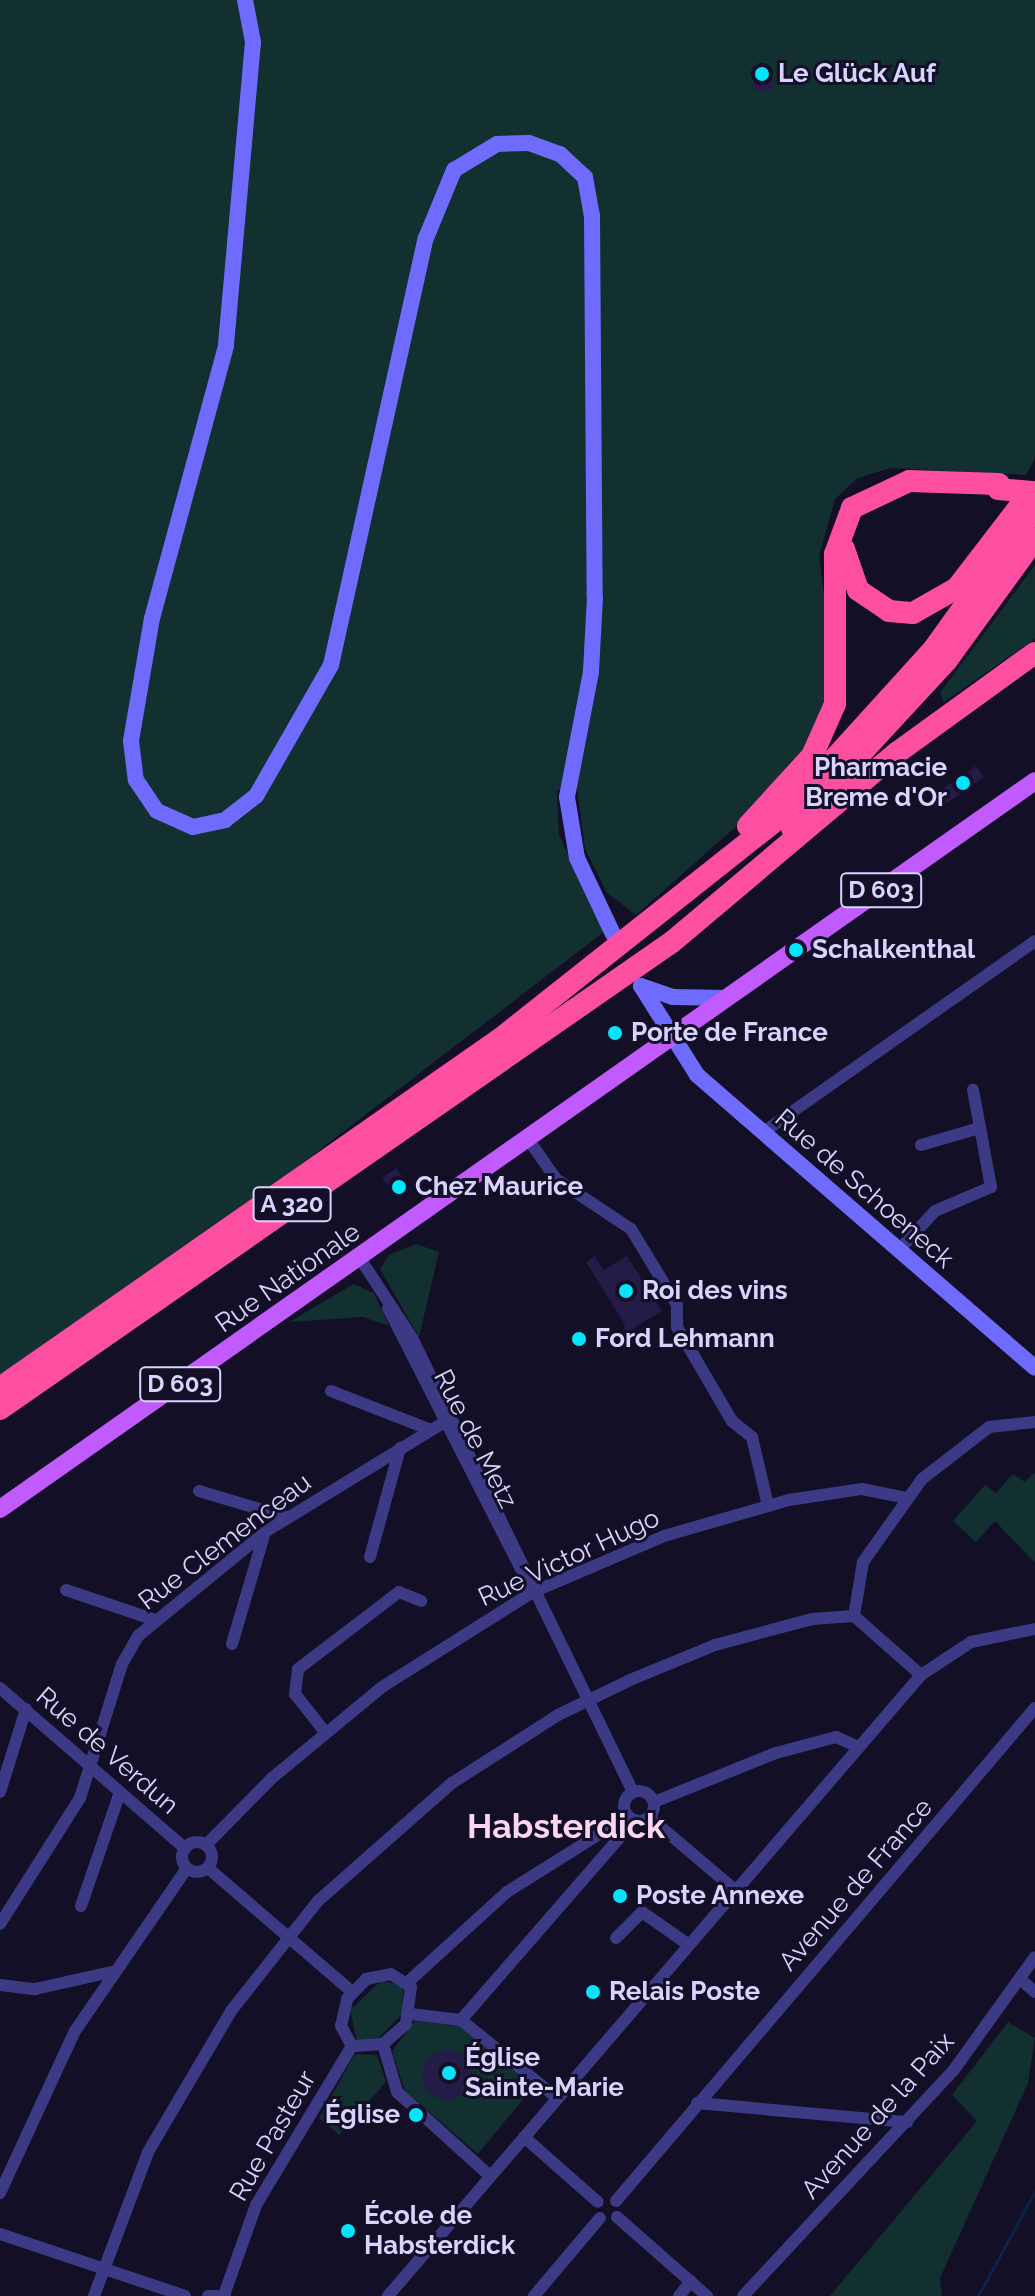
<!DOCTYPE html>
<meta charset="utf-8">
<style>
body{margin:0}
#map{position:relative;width:1035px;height:2296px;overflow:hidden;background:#130f26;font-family:Raleway,sans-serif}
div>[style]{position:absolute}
.green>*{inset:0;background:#12302f}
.stream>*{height:3px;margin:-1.5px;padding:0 1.5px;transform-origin:1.5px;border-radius:1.5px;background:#0c2248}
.building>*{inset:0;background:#241b47}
.round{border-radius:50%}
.minor>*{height:12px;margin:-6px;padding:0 6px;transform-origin:6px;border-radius:6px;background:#3d3a85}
.minor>.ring{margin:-6px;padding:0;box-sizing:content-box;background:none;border:12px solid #3d3a85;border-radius:50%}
.secondary>*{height:16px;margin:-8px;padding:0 8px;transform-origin:8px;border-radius:8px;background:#6f6bff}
.primary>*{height:18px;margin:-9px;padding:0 9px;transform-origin:9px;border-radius:9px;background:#c25bff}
.motorway>*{height:22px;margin:-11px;padding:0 11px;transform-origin:11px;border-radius:11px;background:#ff4fa3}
.motorway-bridge>*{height:22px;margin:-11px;padding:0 11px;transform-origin:11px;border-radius:11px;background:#ff4fa3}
.dots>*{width:22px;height:22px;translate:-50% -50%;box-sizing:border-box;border:4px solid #130f26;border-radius:50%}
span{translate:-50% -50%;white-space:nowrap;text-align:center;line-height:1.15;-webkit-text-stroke:6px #130f26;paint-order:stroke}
.shield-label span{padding:2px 6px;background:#130f26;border:2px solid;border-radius:6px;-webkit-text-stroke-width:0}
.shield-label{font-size:24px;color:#d9d4ff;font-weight:700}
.poi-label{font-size:26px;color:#d9d4ff;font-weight:700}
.left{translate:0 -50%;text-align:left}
.right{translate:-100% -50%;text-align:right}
.street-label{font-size:26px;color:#d9d4ff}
.district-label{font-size:34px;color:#ffd6f0;font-weight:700}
</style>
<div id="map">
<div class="green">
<i style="clip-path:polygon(0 0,1035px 0,1035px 458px,1026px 475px,891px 468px,858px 478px,835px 499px,819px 556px,835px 684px,814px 742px,776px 791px,636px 915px,607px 893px,585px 849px,576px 781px,557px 791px,559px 835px,605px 931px,184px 1254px,0 1377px)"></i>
<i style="clip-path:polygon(1035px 565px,1035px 639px,944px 702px,940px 693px)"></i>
<i style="clip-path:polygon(416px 1244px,439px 1252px,419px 1337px,380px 1269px,389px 1255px)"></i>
<i style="clip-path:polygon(354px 1284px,374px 1293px,389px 1326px,363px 1317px,289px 1322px)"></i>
<i style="clip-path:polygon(1035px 1472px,1035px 1563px,995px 1521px,976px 1542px,953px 1521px,985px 1485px,996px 1493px,1013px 1474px,1025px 1482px)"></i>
<i style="clip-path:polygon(381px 1981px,403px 1985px,403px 2013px,376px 2041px,357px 2041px,350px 2010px)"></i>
<i style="clip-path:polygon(415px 2021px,459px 2026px,533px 2087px,478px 2154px,405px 2091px,392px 2051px)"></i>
<i style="clip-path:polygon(1008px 2022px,1035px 2038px,1028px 2083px,940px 2278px,942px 2296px,830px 2296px,977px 2121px,952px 2095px)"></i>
<i style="clip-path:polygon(355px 2054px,377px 2055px,386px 2082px,339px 2135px,319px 2118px)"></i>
</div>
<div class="stream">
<i style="left:978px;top:2296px;width:119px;rotate:-61.5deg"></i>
</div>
<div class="building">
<i style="clip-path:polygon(769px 65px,773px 89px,755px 91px,752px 68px)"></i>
<i style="clip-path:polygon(976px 766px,984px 777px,943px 806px,935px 794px)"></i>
<i style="clip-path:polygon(396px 1168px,412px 1190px,400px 1190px,398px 1200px,382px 1178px)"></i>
<i style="clip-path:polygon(595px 1256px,604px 1270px,627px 1256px,662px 1311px,622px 1335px,625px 1325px,586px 1262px)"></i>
<i class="round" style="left:422px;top:2050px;width:50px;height:50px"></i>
</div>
<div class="minor">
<i style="left:762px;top:1133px;width:334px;rotate:-35.1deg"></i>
<i style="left:528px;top:1139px;width:49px;rotate:55deg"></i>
<i style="left:556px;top:1179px;width:90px;rotate:33.7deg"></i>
<i style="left:631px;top:1229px;width:89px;rotate:58.8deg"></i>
<i style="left:677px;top:1305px;width:22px;rotate:90deg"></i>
<i style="left:677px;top:1327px;width:109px;rotate:59.7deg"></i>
<i style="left:732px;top:1421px;width:26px;rotate:39deg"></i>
<i style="left:752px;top:1437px;width:71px;rotate:76.9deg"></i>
<i style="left:921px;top:1145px;width:61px;rotate:-16.1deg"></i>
<i style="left:898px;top:1251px;width:54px;rotate:-47.2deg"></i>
<i style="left:935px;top:1211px;width:61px;rotate:-23.2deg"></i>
<i style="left:991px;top:1187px;width:99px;rotate:-100.5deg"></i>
<i style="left:361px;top:1260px;width:93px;rotate:56.8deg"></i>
<i style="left:412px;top:1338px;width:505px;rotate:64.04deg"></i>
<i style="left:388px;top:1308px;width:319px;rotate:63deg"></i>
<i style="left:331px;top:1391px;width:107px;rotate:21.3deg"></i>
<i style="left:199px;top:1491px;width:92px;rotate:16.5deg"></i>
<i style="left:370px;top:1557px;width:113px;rotate:-74.6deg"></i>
<i style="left:66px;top:1590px;width:94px;rotate:18.6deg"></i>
<i style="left:854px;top:1616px;width:55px;rotate:-80.5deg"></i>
<i style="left:863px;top:1562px;width:102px;rotate:-54.6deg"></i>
<i style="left:922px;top:1479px;width:85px;rotate:-37.8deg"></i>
<i style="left:989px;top:1427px;width:46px;rotate:-6.2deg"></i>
<i style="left:232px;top:1644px;width:117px;rotate:-73.6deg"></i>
<i style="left:0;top:1688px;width:245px;rotate:40.9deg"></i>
<i style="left:325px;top:1732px;width:48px;rotate:-128.3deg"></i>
<i style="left:295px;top:1694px;width:25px;rotate:-83deg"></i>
<i style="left:298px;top:1669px;width:127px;rotate:-37.3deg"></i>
<i style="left:399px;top:1592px;width:24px;rotate:22deg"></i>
<i class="ring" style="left:624px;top:1791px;width:18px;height:18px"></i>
<i style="left:0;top:1792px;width:87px;rotate:-72.6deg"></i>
<i style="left:654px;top:1802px;width:131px;rotate:-21.9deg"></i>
<i style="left:776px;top:1753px;width:62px;rotate:-14.9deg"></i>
<i style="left:836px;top:1737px;width:22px;rotate:24deg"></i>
<i style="left:649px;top:1817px;width:111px;rotate:40.3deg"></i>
<i class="ring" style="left:182px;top:1842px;width:18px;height:18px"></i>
<i style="left:206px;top:1845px;width:94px;rotate:-45.4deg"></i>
<i style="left:272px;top:1778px;width:143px;rotate:-39.6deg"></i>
<i style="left:382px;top:1687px;width:178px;rotate:-32.2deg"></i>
<i style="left:533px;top:1592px;width:142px;rotate:-23.1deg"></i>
<i style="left:664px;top:1536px;width:130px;rotate:-16.1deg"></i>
<i style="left:789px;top:1500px;width:74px;rotate:-8.6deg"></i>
<i style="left:862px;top:1489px;width:46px;rotate:11.3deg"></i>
<i style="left:208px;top:1868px;width:190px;rotate:40.7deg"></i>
<i style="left:81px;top:1906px;width:120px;rotate:-71.1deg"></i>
<i style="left:0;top:1924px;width:149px;rotate:-57.6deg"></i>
<i style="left:80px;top:1798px;width:140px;rotate:-72.6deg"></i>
<i style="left:122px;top:1664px;width:32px;rotate:-60deg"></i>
<i style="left:138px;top:1636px;width:164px;rotate:-39.3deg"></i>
<i style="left:265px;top:1532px;width:218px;rotate:-31.5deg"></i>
<i style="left:616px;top:1938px;width:37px;rotate:-45deg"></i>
<i style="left:642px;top:1912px;width:57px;rotate:35.1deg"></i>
<i style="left:391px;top:1974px;width:24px;rotate:33deg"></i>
<i style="left:411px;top:1987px;width:37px;rotate:98deg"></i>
<i style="left:406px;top:2024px;width:30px;rotate:139deg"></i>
<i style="left:383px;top:2044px;width:31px;rotate:176deg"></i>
<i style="left:352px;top:2046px;width:23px;rotate:-119deg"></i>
<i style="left:341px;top:2026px;width:28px;rotate:-77deg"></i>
<i style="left:347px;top:1999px;width:28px;rotate:-46deg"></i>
<i style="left:366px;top:1979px;width:25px;rotate:-11deg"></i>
<i style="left:1020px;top:1979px;width:20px;rotate:41deg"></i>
<i style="left:408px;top:1982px;width:134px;rotate:-42.3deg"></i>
<i style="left:507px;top:1892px;width:143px;rotate:-32.1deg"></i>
<i style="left:0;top:1985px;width:35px;rotate:7deg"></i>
<i style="left:35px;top:1989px;width:78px;rotate:-12.6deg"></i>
<i style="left:411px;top:2014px;width:50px;rotate:6.8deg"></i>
<i style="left:461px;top:2020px;width:124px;rotate:39.1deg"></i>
<i style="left:461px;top:2020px;width:265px;rotate:-49deg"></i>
<i style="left:383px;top:2044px;width:50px;rotate:73.7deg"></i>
<i style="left:397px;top:2092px;width:125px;rotate:42.1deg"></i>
<i style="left:697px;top:2103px;width:211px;rotate:5.2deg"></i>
<i style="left:524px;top:2137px;width:98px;rotate:41.3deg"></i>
<i style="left:0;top:2193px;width:179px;rotate:-65.2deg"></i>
<i style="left:75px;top:2031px;width:198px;rotate:-55.5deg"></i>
<i style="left:616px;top:2201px;width:647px;rotate:-49.64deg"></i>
<i style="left:617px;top:2217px;width:120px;rotate:41.3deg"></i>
<i style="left:0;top:2234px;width:195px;rotate:18.5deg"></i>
<i style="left:224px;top:2295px;width:96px;rotate:-70.4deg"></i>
<i style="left:256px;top:2205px;width:186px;rotate:-58.9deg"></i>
<i style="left:94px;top:2296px;width:154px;rotate:-69.4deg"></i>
<i style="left:148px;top:2152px;width:164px;rotate:-59.5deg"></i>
<i style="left:231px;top:2011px;width:140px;rotate:-51.7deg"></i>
<i style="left:318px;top:1901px;width:179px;rotate:-41.4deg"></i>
<i style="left:452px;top:1783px;width:126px;rotate:-32.7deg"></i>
<i style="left:558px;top:1715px;width:80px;rotate:-25.9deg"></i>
<i style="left:630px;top:1680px;width:92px;rotate:-22.4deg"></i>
<i style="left:715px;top:1645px;width:100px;rotate:-15deg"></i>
<i style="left:812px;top:1619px;width:42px;rotate:-4.1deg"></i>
<i style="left:854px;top:1616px;width:89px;rotate:41.4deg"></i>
<i style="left:208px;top:2296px;width:17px"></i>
<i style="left:388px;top:2296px;width:818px;rotate:-49.36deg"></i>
<i style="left:921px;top:1675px;width:60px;rotate:-33.4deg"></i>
<i style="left:971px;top:1642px;width:65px;rotate:-11.5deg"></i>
<i style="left:534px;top:2296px;width:102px;rotate:-49.8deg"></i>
<i style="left:679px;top:2296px;width:19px;rotate:-51deg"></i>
<i style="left:743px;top:2296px;width:308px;rotate:-47deg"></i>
<i style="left:953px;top:2071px;width:140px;rotate:-54.3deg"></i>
</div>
<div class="secondary">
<i style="left:245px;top:0;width:43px;rotate:79.2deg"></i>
<i style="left:253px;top:42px;width:305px;rotate:95.1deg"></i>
<i style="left:226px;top:346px;width:282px;rotate:105.2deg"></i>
<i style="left:152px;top:618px;width:125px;rotate:99.7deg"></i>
<i style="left:131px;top:741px;width:39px;rotate:83deg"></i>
<i style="left:136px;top:780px;width:37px;rotate:56deg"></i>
<i style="left:157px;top:811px;width:39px;rotate:24deg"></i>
<i style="left:193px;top:827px;width:33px;rotate:-12deg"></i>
<i style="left:225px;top:820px;width:39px;rotate:-38deg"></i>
<i style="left:256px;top:796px;width:151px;rotate:-60.2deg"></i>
<i style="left:331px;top:665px;width:437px;rotate:-77.5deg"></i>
<i style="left:426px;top:238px;width:74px;rotate:-67.6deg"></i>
<i style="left:454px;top:170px;width:50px;rotate:-31.2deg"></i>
<i style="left:497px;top:144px;width:32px;rotate:-2deg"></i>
<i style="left:529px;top:143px;width:33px;rotate:20deg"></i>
<i style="left:560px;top:154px;width:34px;rotate:43deg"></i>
<i style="left:585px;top:177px;width:39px;rotate:80deg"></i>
<i style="left:592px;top:215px;width:382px;rotate:89.6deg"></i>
<i style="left:595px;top:597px;width:75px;rotate:93.1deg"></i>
<i style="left:591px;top:672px;width:127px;rotate:100.9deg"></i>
<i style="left:567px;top:797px;width:62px;rotate:80.7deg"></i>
<i style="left:577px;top:858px;width:84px;rotate:64.7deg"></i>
<i style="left:641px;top:986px;width:105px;rotate:57.8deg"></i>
<i style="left:697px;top:1075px;width:447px;rotate:40.9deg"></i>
<i style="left:641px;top:986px;width:34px;rotate:19deg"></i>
<i style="left:673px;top:997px;width:54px;rotate:1.1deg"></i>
</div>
<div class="primary">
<i style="left:0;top:1509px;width:1265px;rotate:-35.12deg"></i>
</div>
<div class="motorway">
<i style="left:844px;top:549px;width:43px;rotate:71.1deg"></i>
<i style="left:858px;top:590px;width:37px;rotate:34deg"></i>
<i style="left:889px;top:611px;width:24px;rotate:5deg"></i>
<i style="left:913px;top:613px;width:51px;rotate:-29.6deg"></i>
<i style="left:957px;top:588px;width:108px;rotate:-52.5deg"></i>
<i style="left:748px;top:826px;width:95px;rotate:-47.6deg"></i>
<i style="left:812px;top:756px;width:57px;rotate:-66.1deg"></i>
<i style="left:835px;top:704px;width:150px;rotate:-90deg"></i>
<i style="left:835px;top:554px;width:49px;rotate:-69.7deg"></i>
<i style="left:852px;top:508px;width:63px;rotate:-25.3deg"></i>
<i style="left:909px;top:481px;width:90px;rotate:1.9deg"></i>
<i style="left:792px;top:828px;width:229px;rotate:-47.3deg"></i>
<i style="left:947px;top:660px;width:150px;rotate:-54deg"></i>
<i style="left:0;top:1388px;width:610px;rotate:-34.92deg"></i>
<i style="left:500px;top:1039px;width:364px;rotate:-38.4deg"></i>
<i style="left:785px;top:813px;width:220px;rotate:-47.8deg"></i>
<i style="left:933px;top:650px;width:175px;rotate:-54.3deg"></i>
<i style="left:0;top:1409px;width:818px;rotate:-34.8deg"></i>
<i style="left:672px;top:942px;width:295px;rotate:-40.1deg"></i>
<i style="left:898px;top:752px;width:169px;rotate:-35.9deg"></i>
</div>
<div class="motorway-bridge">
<i style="left:998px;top:489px;width:37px;rotate:5deg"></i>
</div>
<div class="dots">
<i style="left:762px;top:74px;background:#00e5ff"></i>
<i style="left:963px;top:783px;background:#00e5ff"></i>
<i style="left:796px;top:950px;background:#00e5ff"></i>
<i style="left:615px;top:1033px;background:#00e5ff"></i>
<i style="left:399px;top:1187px;background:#00e5ff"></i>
<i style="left:626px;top:1291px;background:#00e5ff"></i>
<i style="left:579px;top:1339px;background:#00e5ff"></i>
<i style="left:620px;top:1896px;background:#00e5ff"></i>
<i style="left:593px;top:1992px;background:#00e5ff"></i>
<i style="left:449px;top:2073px;background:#00e5ff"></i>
<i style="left:416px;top:2115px;background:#00e5ff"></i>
<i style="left:348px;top:2231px;background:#00e5ff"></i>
</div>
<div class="shield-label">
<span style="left:881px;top:890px">D 603</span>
<span style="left:292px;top:1204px">A 320</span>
<span style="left:180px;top:1384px">D 603</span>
</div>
<div class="poi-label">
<span class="left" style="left:778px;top:74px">Le Glück Auf</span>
<span class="right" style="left:947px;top:783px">Pharmacie<br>Breme d'Or</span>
<span class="left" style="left:812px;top:950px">Schalkenthal</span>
<span class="left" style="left:631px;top:1033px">Porte de France</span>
<span class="left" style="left:415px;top:1187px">Chez Maurice</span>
<span class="left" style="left:642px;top:1291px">Roi des vins</span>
<span class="left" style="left:595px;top:1339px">Ford Lehmann</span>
<span class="left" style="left:636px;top:1896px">Poste Annexe</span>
<span class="left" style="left:609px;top:1992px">Relais Poste</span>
<span class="left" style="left:465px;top:2073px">Église<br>Sainte-Marie</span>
<span class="right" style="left:400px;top:2115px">Église</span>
<span class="left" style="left:364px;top:2231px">École de<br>Habsterdick</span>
</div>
<div class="street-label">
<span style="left:864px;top:1189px;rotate:41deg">Rue de Schoeneck</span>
<span style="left:288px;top:1278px;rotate:-35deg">Rue Nationale</span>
<span style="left:475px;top:1439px;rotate:63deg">Rue de Metz</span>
<span style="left:225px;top:1542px;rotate:-37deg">Rue Clemenceau</span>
<span style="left:569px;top:1558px;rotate:-25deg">Rue Victor Hugo</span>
<span style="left:107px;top:1751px;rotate:41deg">Rue de Verdun</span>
<span style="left:856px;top:1885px;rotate:-49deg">Avenue de France</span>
<span style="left:878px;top:2116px;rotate:-48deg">Avenue de la Paix</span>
<span style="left:273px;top:2136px;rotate:-60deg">Rue Pasteur</span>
</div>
<div class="district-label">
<span style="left:566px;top:1827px">Habsterdick</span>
</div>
</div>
